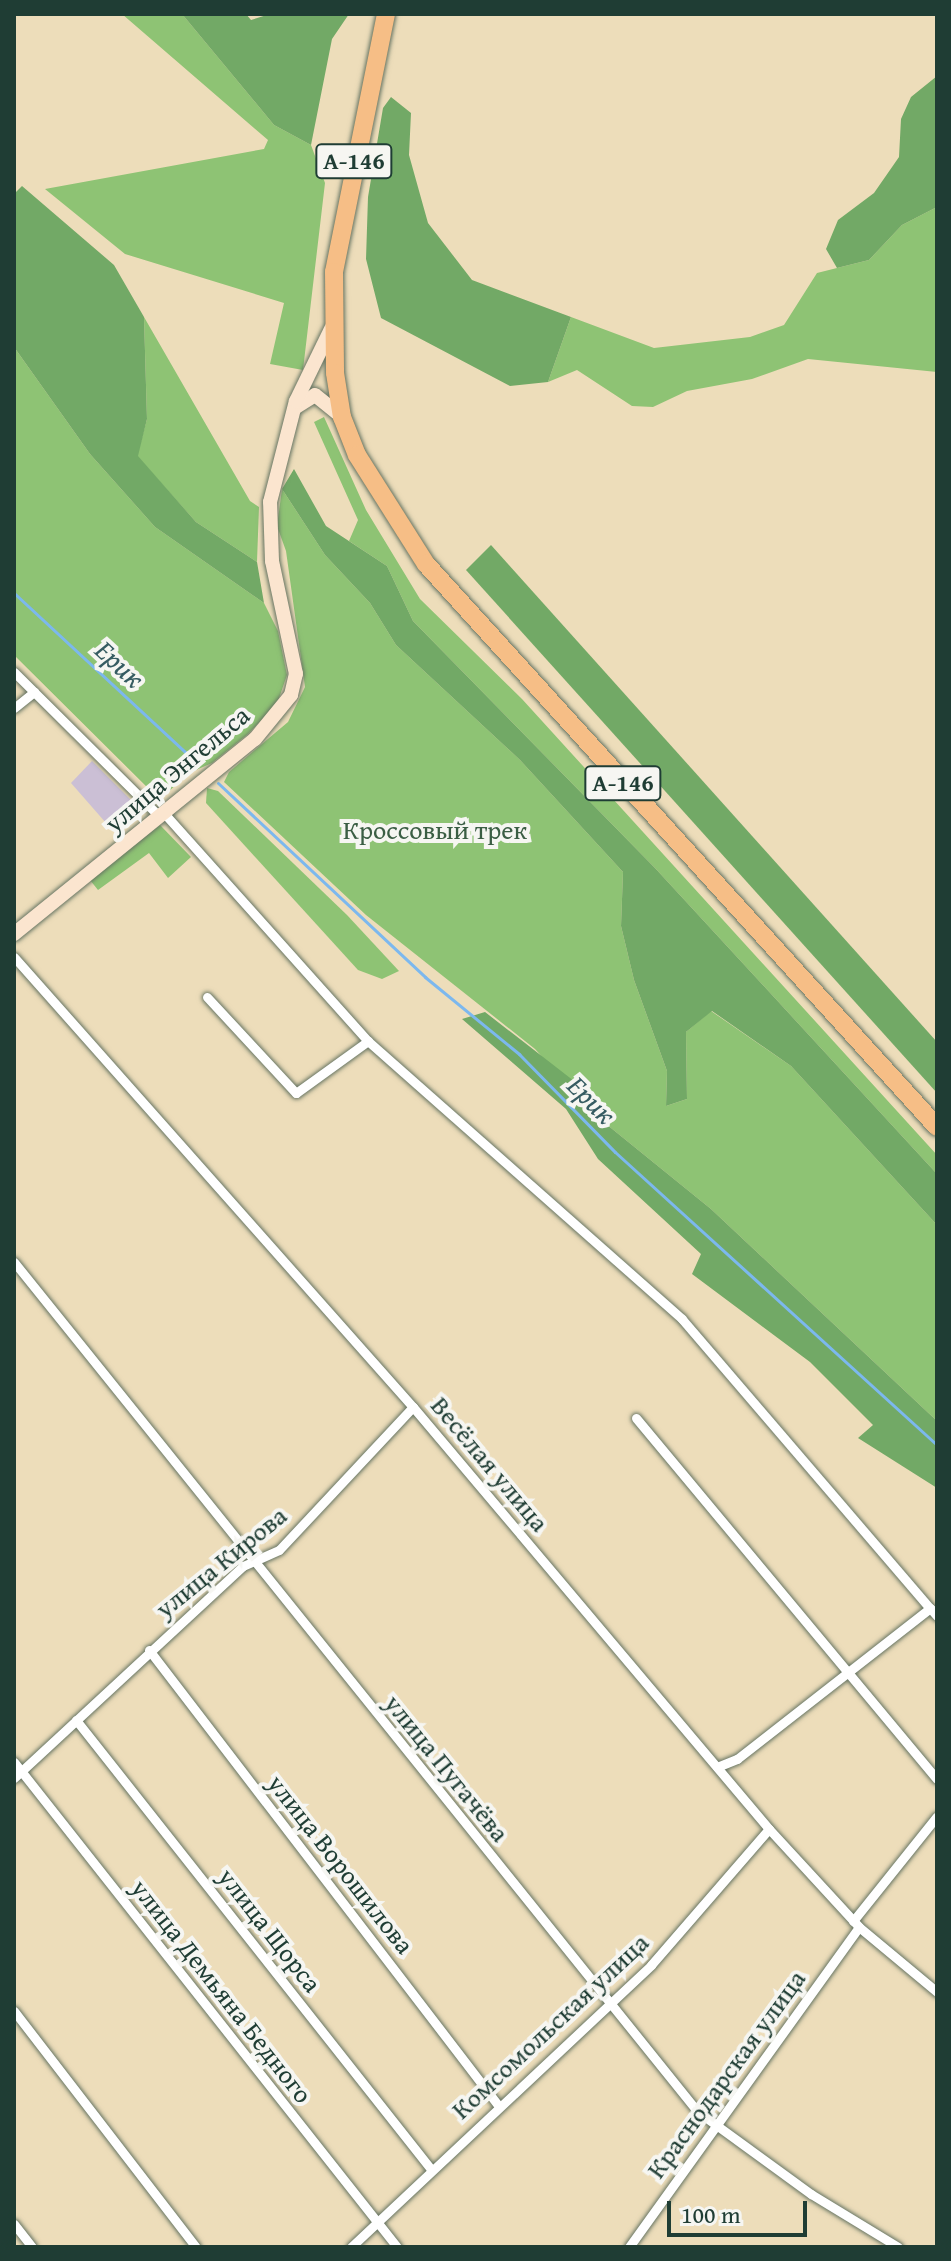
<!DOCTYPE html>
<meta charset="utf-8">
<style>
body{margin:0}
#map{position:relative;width:951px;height:2261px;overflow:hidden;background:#edddba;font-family:"Gentium Book Plus",serif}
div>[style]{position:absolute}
.industrial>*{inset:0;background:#cbbfd5}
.green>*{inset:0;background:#8ec374}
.forest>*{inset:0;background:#72a966}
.stream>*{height:3px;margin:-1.5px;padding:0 1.5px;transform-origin:1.5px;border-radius:1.5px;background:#7cb8ee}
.roads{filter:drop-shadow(0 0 2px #677563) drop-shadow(0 0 2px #677563)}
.street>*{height:9px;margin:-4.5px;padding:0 4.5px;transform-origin:4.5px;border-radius:4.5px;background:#fff}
.secondary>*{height:14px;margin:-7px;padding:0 7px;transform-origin:7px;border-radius:7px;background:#fbe5cf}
.highway>*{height:18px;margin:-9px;padding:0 9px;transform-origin:9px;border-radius:9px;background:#f6be86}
span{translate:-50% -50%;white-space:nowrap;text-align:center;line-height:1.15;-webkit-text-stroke:8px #f6f6f2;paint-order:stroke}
.shield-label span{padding:2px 6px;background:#f6f6f2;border:2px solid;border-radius:6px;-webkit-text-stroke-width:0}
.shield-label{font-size:24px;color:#1f3d34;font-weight:700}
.street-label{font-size:26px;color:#1f3d34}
.park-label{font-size:26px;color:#3b5e44}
.water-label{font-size:28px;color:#365c62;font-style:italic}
.frame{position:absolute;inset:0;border:16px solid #1f3d34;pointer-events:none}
.scale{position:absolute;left:667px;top:2201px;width:140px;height:36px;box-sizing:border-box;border:4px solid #1f3d34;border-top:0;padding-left:10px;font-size:24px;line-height:28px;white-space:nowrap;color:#1f3d34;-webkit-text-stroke:6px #f6f6f2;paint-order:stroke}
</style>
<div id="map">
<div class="industrial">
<i style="clip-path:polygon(92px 761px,132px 801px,106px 823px,71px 783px)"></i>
</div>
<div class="green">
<i style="clip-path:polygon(122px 14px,182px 14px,274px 125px,311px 145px,325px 183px,303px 370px,270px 364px,284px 303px,125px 254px,45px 189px,264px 149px,268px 140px)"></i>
<i style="clip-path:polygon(937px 207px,937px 372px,808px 359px,752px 379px,687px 391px,653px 407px,632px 406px,577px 370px,548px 382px,571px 317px,654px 348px,750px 337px,784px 325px,817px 273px,869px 260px,902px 225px)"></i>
<i style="clip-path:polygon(144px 317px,250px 501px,259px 507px,257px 562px,196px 522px,137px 456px,147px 419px)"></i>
<i style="clip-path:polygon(14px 347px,90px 454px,155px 527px,264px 603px,278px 631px,287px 675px,277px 704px,248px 734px,212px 763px,187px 774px,160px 800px,14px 655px)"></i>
<i style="clip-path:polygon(324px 417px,366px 510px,420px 599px,522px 699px,937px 1155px,937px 1174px,655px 868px,413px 621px,387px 566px,349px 541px,358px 520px,314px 422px)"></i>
<i style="clip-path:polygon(282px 489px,325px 555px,370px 603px,396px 645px,520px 760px,623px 872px,621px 926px,634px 980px,667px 1071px,666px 1106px,687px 1099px,686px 1032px,711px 1011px,791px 1066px,937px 1225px,937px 1421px,711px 1209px,595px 1115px,535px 1049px,366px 915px,224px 782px,229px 772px,288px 722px,305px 687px,286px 551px,277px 526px)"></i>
<i style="clip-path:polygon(207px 788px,218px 791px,347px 915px,399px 971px,382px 979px,358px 970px,206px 803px)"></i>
<i style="clip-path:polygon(160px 825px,191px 857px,168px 878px,149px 853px,98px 890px,90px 880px)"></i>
</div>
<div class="forest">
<i style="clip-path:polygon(182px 14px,246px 14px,251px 20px,270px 14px,349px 14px,332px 39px,311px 145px,274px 125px)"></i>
<i style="clip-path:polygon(937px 76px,937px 207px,902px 225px,869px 260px,837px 268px,826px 249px,838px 220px,874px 193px,899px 157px,901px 119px,911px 97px)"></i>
<i style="clip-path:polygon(391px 97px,411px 113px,409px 155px,428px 223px,472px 280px,571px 317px,548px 382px,510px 386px,381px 318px,366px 259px,368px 197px,383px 108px)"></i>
<i style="clip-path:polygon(22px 186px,114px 265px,144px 317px,147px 419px,138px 456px,196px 522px,257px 562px,264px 603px,155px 527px,90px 454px,14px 347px,14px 194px)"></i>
<i style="clip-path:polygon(294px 469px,326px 526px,387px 566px,413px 621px,655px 868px,937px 1174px,937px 1225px,791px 1066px,712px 1011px,686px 1032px,687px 1099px,666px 1106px,667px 1071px,634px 980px,621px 926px,623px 872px,520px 760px,396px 645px,370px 603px,325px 555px,282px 489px)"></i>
<i style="clip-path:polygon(491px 545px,937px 1042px,937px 1093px,466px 570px)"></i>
<i style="clip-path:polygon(485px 1012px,601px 1102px,595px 1115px,711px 1209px,937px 1421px,937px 1488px,858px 1438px,873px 1425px,810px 1362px,692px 1274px,701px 1254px,598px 1159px,566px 1109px,462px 1019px)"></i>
</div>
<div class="stream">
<i style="left:14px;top:593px;width:251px;rotate:42.9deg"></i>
<i style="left:218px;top:783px;width:284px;rotate:43.1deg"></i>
<i style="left:425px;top:977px;width:122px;rotate:39.3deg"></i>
<i style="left:519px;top:1054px;width:137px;rotate:45.6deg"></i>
<i style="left:615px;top:1152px;width:435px;rotate:42.3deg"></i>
</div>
<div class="roads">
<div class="street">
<i style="left:14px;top:672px;width:204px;rotate:44.8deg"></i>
<i style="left:14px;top:708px;width:26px;rotate:-39deg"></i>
<i style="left:163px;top:812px;width:307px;rotate:48.2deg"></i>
<i style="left:368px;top:1041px;width:419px;rotate:41.5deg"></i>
<i style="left:682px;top:1319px;width:381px;rotate:49.4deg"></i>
<i style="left:14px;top:957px;width:601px;rotate:48.44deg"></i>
<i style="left:413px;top:1407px;width:552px;rotate:49.85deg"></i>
<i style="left:769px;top:1829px;width:133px;rotate:47.4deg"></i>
<i style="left:859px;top:1927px;width:102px;rotate:39.8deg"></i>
<i style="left:207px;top:997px;width:131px;rotate:47.2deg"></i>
<i style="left:296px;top:1093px;width:89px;rotate:-35.8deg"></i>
<i style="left:14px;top:1262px;width:1090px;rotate:51.18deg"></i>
<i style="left:697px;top:2111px;width:141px;rotate:36.1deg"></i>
<i style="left:811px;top:2194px;width:102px;rotate:31.3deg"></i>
<i style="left:636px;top:1418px;width:470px;rotate:50.2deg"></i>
<i style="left:149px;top:1650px;width:573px;rotate:52.51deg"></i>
<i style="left:76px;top:1720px;width:571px;rotate:51.68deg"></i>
<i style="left:14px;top:1762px;width:618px;rotate:51.7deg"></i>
<i style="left:717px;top:1767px;width:22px;rotate:-22deg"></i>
<i style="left:737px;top:1759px;width:245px;rotate:-38deg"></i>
<i style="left:930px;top:1608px;width:11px;rotate:49deg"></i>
<i style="left:14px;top:1778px;width:312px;rotate:-42.8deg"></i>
<i style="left:243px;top:1566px;width:39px;rotate:-24deg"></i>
<i style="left:279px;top:1550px;width:196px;rotate:-46.9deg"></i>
<i style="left:853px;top:1921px;width:134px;rotate:-51.3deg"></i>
<i style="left:14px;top:2011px;width:298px;rotate:52.4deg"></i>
<i style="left:14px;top:2224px;width:29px;rotate:52deg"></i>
<i style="left:351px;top:2247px;width:412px;rotate:-43.2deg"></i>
<i style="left:651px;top:1965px;width:180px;rotate:-49.1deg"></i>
<i style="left:629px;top:2247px;width:394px;rotate:-54.3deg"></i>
</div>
<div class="secondary">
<i style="left:296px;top:407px;width:22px;rotate:-32deg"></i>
<i style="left:315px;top:395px;width:35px;rotate:39deg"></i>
<i style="left:14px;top:934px;width:310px;rotate:-39deg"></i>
<i style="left:255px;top:739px;width:57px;rotate:-50.7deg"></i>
<i style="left:291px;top:695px;width:22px;rotate:-77deg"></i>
<i style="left:296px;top:674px;width:116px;rotate:-102deg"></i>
<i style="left:272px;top:561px;width:59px;rotate:-91.9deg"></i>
<i style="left:270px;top:502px;width:104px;rotate:-75.6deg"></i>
<i style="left:296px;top:401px;width:80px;rotate:-64.1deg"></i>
</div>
<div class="highway">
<i style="left:386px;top:14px;width:263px;rotate:101.4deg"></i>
<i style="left:334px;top:272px;width:101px;rotate:89.4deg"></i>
<i style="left:335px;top:373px;width:45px;rotate:81deg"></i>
<i style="left:342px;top:417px;width:41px;rotate:68.5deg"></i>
<i style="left:357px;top:455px;width:129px;rotate:57.7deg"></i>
<i style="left:426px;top:564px;width:760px;rotate:47.77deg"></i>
</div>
</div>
<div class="shield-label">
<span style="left:354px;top:161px">А-146</span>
<span style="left:623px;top:783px">А-146</span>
</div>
<div class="street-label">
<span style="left:177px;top:769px;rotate:-40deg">улица Энгельса</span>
<span style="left:490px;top:1464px;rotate:50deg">Весёлая улица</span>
<span style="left:221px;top:1562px;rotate:-39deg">улица Кирова</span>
<span style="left:447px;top:1768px;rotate:51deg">улица Пугачёва</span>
<span style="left:341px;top:1864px;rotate:52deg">улица Ворошилова</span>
<span style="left:270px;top:1930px;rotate:52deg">улица Щорса</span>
<span style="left:222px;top:1991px;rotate:52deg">улица Демьяна Бедного</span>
<span style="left:550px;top:2026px;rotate:-43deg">Комсомольская улица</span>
<span style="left:726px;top:2074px;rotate:-54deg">Краснодарская улица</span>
</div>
<div class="park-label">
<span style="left:435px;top:830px">Кроссовый трек</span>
</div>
<div class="water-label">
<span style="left:120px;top:664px;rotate:43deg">Ерик</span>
<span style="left:592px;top:1100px;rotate:45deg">Ерик</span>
</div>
<div class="frame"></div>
<div class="scale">100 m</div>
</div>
